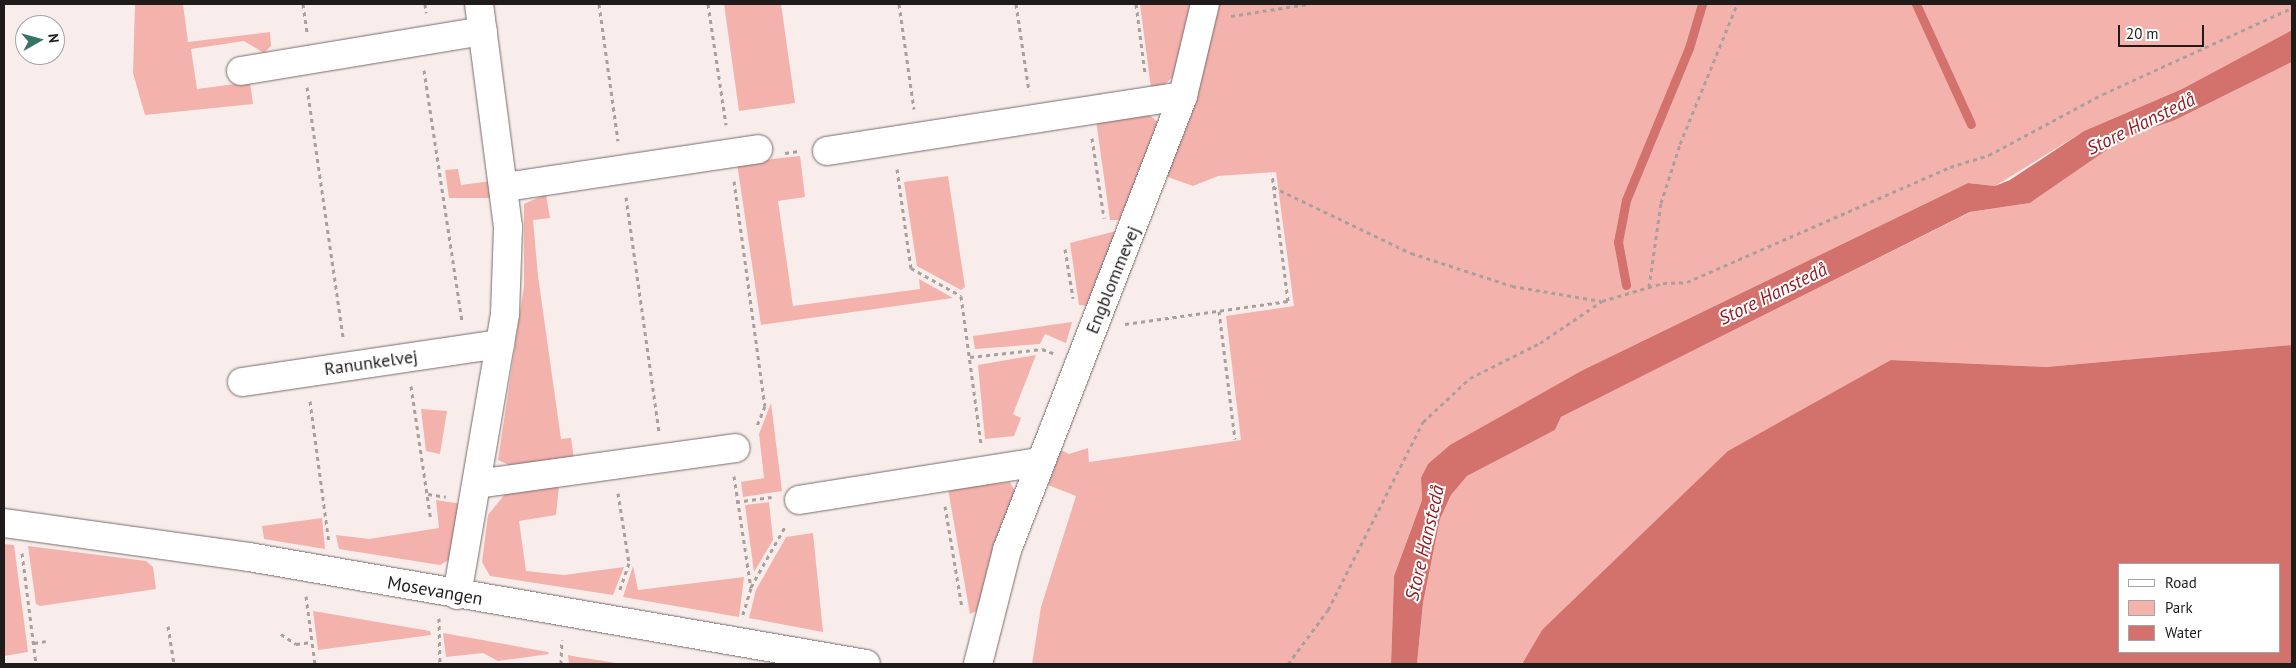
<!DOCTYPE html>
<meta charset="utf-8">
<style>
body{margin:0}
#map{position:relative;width:2296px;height:668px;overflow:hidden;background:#f9edeb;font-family:"PT Sans",sans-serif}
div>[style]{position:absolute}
.green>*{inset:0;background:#f4b2ad}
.water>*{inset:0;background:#d3716d}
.stream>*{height:9px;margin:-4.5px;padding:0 4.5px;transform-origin:4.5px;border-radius:4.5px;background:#d3716d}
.path>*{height:3px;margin-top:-1.5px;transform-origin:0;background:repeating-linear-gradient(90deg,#a9a09e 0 4px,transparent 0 8px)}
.roads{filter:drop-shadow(0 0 1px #776c6b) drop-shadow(0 0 1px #776c6b)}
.minor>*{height:28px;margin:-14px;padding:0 14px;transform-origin:14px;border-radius:14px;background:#fff}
span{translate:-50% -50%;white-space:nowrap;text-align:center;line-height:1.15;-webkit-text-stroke:4px #fff;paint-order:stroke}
.street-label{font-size:18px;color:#1f1b1b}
.water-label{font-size:19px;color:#941d24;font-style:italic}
.frame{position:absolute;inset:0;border:5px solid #1f1b1b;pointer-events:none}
.legend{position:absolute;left:2118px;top:563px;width:162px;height:90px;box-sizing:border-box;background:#fff;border:1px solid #a5a4a4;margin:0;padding:6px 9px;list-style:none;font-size:15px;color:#1f1b1b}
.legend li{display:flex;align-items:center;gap:10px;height:25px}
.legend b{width:25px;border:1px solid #a5a4a4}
.north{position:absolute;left:15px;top:15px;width:50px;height:50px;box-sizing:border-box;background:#fff;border:1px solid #a5a4a4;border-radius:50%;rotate:83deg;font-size:14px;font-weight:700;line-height:20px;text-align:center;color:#1f1b1b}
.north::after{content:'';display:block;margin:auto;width:18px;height:22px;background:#347564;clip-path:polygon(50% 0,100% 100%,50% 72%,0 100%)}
.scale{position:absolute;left:2118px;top:25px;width:86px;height:22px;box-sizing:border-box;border:2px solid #1f1b1b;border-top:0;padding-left:6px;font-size:15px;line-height:18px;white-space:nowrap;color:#1f1b1b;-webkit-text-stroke:4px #fff;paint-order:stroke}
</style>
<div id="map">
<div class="green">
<i style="clip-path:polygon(135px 4px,183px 4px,188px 42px,270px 32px,271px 46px,264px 53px,244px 41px,191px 49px,197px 89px,250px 82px,253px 104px,145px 115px,133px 73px)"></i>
<i style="clip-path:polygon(724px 4px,781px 4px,795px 103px,739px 111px)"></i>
<i style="clip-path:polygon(1140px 4px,1191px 4px,1178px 72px,1163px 86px,1151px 88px)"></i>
<i style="clip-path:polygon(1216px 4px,2292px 4px,2292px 30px,2182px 89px,2084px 131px,1995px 186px,1968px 183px,1583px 370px,1421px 478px,1422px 500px,1394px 576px,1391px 664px,1032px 664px,1041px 607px,1076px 496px,1048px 485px,1061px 450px,1069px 454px,1088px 448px,1089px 462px,1241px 440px,1226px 316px,1294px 306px,1276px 172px,1218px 176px,1193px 186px,1165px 176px)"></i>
<i style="clip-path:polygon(2292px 62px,2292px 345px,2046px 367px,1891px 360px,1542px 630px,1522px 664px,1417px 664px,1423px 603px,1440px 519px,1451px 495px,1467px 476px,1555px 430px,1561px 417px,1718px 338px,1971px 212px,2030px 203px,2127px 136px,2173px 121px)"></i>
<i style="clip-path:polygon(1146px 112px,1159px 123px,1121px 220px,1110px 220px,1096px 120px)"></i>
<i style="clip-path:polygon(800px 156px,805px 197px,778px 201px,793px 306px,920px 289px,919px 279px,953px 298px,761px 325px,737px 163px)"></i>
<i style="clip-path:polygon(458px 169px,461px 185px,491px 181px,493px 198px,449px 198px,445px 170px)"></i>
<i style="clip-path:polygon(948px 176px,965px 287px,961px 290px,917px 266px,904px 182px)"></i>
<i style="clip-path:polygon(546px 194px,550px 218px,533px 220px,538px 276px,561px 439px,571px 438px,574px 460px,511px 466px,498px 460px,524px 286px,524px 204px)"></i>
<i style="clip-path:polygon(1116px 231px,1089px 306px,1079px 305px,1070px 243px)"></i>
<i style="clip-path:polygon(1072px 322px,1066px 343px,1045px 334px,1040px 344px,975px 349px,973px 336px)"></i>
<i style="clip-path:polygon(1036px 355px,1013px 414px,1021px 418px,1014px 436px,985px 439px,978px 365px)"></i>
<i style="clip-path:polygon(771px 403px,782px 491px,743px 497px,741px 482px,764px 478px,759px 434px)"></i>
<i style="clip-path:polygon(421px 409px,447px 411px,440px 454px,426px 451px)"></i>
<i style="clip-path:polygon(1010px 482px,1016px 493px,977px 611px,970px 614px,948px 489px)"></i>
<i style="clip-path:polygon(559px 486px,556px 515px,519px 521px,526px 571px,564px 575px,624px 567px,613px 595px,490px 576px,482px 562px,488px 515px,505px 494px)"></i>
<i style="clip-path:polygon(436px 500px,462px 504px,452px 558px,440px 565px,339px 549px,336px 535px,369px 539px,439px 528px)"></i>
<i style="clip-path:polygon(769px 502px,773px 540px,754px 572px,745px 505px)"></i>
<i style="clip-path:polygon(322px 518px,325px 549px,264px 539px,262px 526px)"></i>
<i style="clip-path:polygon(813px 533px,823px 632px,749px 618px,756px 590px,786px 537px)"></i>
<i style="clip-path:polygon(4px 544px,14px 545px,28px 652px,4px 656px)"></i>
<i style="clip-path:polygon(28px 546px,146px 561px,153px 567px,156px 589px,40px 606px,36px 604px)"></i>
<i style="clip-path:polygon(633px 566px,638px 590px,744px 577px,739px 617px,623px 597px)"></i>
<i style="clip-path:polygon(313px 611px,430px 631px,431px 635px,318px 650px)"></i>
<i style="clip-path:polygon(443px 633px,548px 652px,549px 654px,498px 661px,483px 653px,446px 657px)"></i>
<i style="clip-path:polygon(568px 655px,578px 657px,623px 664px,569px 664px)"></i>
</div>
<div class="water">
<i style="clip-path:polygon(2292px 30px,2292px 62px,2173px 121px,2127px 136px,2030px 203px,1970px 212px,1718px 338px,1561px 417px,1555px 430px,1467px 476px,1451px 495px,1440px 519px,1423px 603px,1417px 664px,1391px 664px,1394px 576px,1422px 500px,1421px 478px,1428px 464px,1450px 445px,1583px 370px,1968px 183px,1995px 186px,2010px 180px,2084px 131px,2182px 89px)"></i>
<i style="clip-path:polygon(evenodd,2292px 345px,2292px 664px,1522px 664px,1542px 630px,1728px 451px,1891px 360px,2046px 367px,2292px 345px,2120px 564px,2280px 564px,2280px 652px,2120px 652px,2120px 564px)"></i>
</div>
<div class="stream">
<i style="left:1916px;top:4px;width:132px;rotate:65.4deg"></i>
<i style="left:1626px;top:285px;width:44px;rotate:-100.5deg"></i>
<i style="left:1618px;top:242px;width:43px;rotate:-79.2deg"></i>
<i style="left:1626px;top:200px;width:165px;rotate:-67.5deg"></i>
<i style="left:1689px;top:48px;width:46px;rotate:-73.5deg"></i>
</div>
<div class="path">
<i style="left:303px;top:4px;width:29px;rotate:82deg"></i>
<i style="left:425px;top:4px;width:9px;rotate:84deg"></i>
<i style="left:599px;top:4px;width:138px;rotate:82.1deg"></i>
<i style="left:708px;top:4px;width:122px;rotate:81.5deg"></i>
<i style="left:899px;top:4px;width:106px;rotate:81.9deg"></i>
<i style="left:1016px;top:4px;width:88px;rotate:81.5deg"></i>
<i style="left:1136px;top:4px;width:70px;rotate:82.6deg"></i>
<i style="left:1231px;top:16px;width:78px;rotate:-8.9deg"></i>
<i style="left:424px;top:70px;width:254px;rotate:81.4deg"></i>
<i style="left:307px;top:87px;width:254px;rotate:81.8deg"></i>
<i style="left:1092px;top:138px;width:81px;rotate:81.5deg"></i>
<i style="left:785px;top:153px;width:14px;rotate:-8deg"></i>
<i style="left:897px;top:169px;width:100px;rotate:82deg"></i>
<i style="left:911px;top:268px;width:57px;rotate:29.2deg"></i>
<i style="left:961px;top:296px;width:148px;rotate:82.3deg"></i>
<i style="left:734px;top:181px;width:227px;rotate:82.2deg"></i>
<i style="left:765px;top:406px;width:24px;rotate:112deg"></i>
<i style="left:1273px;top:187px;width:153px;rotate:25.6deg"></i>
<i style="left:1411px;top:253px;width:106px;rotate:18.1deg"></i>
<i style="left:1512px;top:286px;width:90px;rotate:9.6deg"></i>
<i style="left:626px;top:197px;width:236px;rotate:82deg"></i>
<i style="left:1065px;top:249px;width:50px;rotate:80.7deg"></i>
<i style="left:1649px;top:287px;width:85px;rotate:-81.9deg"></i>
<i style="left:1661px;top:203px;width:62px;rotate:-72.1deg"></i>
<i style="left:1680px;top:144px;width:151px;rotate:-67.8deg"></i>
<i style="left:1219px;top:311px;width:129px;rotate:82.9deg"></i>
<i style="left:1125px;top:324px;width:165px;rotate:-8deg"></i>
<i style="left:1288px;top:301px;width:128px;rotate:-97.2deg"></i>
<i style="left:970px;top:357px;width:72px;rotate:-6.3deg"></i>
<i style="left:1042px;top:349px;width:12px;rotate:20deg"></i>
<i style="left:411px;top:386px;width:136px;rotate:81.6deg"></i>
<i style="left:310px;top:401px;width:143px;rotate:82.4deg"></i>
<i style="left:734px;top:476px;width:113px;rotate:81.4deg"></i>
<i style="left:751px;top:588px;width:28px;rotate:107deg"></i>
<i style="left:618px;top:493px;width:71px;rotate:81.1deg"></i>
<i style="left:629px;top:563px;width:31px;rotate:109deg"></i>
<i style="left:428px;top:494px;width:18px;rotate:9deg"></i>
<i style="left:736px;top:502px;width:36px;rotate:-8deg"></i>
<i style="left:945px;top:506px;width:103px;rotate:80.5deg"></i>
<i style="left:22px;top:553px;width:112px;rotate:82.8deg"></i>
<i style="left:751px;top:587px;width:71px;rotate:-60.6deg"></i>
<i style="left:306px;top:596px;width:69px;rotate:82.5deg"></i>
<i style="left:439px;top:618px;width:46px;rotate:88.8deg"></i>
<i style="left:168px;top:626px;width:38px;rotate:81deg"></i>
<i style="left:281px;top:634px;width:18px;rotate:34deg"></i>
<i style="left:296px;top:644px;width:16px;rotate:-7deg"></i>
<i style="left:34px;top:643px;width:12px;rotate:-9deg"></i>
<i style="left:561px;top:664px;width:24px;rotate:-88deg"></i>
<i style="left:1288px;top:664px;width:67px;rotate:-53.5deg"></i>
<i style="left:1328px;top:610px;width:211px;rotate:-63.2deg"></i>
<i style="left:1423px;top:422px;width:64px;rotate:-43.1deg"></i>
<i style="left:1470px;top:378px;width:78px;rotate:-26.6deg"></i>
<i style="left:1540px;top:343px;width:75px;rotate:-34.1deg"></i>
<i style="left:1602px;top:301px;width:64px;rotate:-16.4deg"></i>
<i style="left:1663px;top:283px;width:24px;rotate:-2deg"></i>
<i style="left:1687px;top:282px;width:287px;rotate:-23.6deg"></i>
<i style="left:1950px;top:167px;width:41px;rotate:-17.1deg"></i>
<i style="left:1989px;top:155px;width:129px;rotate:-28.2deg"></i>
<i style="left:2103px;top:94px;width:208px;rotate:-24.5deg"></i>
</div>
<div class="roads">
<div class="minor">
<i style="left:241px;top:71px;width:245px;rotate:-9.4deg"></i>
<i style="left:827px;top:151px;width:360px;rotate:-8.8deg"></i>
<i style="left:505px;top:187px;width:256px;rotate:-8.5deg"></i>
<i style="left:242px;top:382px;width:261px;rotate:-8.4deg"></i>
<i style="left:477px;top:484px;width:261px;rotate:-7.9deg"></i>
<i style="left:799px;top:500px;width:244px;rotate:-9deg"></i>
<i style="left:4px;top:523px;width:247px;rotate:7.9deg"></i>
<i style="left:249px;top:557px;width:626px;rotate:9.84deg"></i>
<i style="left:457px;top:595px;width:285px;rotate:-80.3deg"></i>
<i style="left:505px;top:314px;width:87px;rotate:-88deg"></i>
<i style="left:508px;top:227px;width:225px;rotate:-97.4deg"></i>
<i style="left:978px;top:664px;width:118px;rotate:-75.7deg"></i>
<i style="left:1007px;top:550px;width:487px;rotate:-68.8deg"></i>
<i style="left:1183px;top:96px;width:95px;rotate:-76.6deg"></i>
</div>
</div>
<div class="street-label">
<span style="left:1113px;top:280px;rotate:-68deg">Engblommevej</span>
<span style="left:371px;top:363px;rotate:-8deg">Ranunkelvej</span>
<span style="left:435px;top:591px;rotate:10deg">Mosevangen</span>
</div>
<div class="water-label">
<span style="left:2141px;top:124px;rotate:-26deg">Store Hanstedå</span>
<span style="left:1773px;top:294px;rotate:-26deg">Store Hanstedå</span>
<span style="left:1425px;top:543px;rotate:-77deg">Store Hanstedå</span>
</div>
<div class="frame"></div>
<ul class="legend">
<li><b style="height:6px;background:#fff"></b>Road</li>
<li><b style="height:14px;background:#f4b2ad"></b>Park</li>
<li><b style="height:14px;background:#d3716d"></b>Water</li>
</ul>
<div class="north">N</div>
<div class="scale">20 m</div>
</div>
